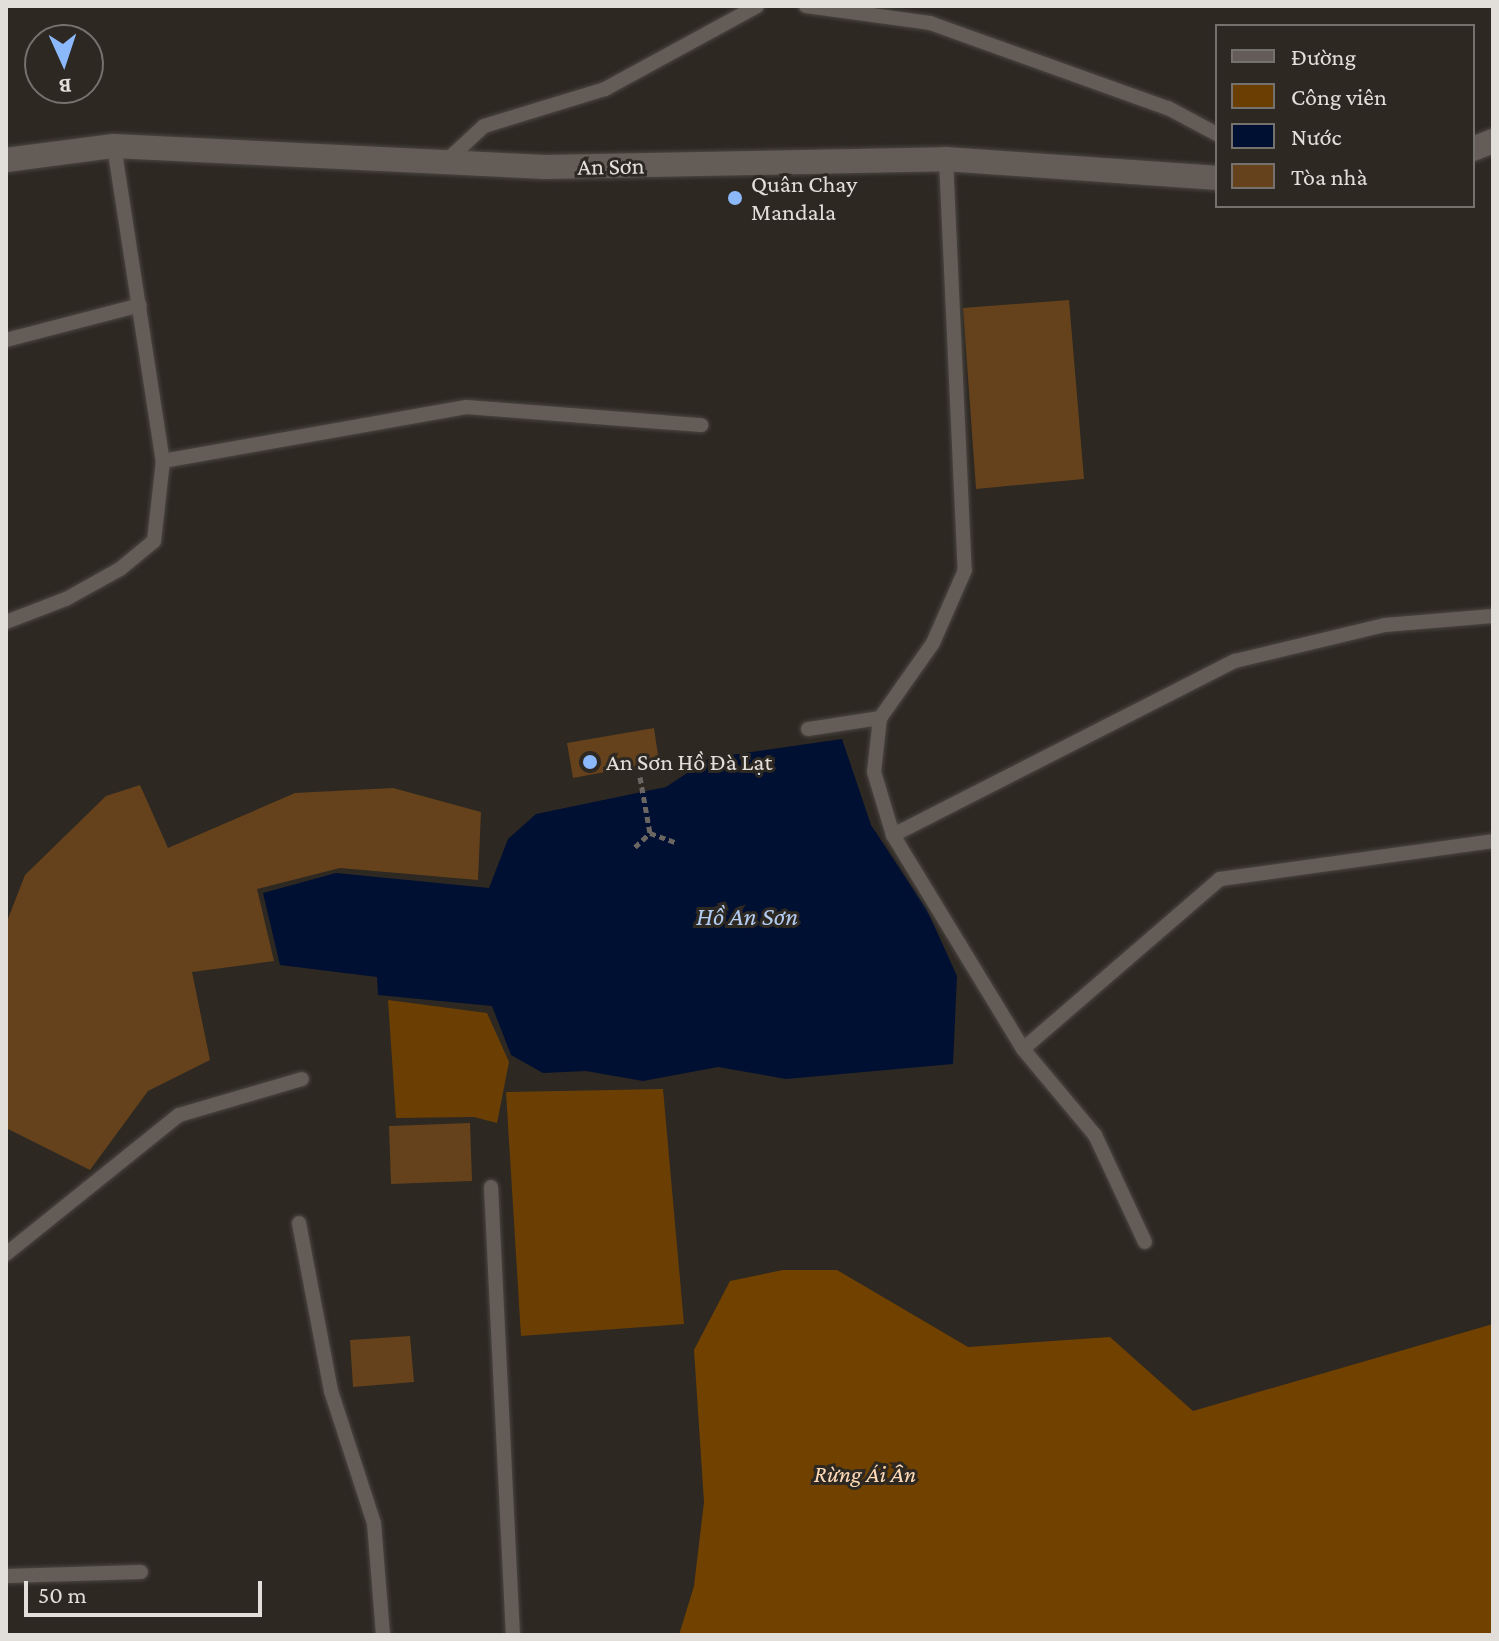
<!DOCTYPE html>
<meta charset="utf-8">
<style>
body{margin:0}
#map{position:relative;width:1499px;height:1641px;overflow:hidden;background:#2d2822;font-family:"Crimson Pro",serif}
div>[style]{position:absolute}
.green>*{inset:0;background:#6b3f04}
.forest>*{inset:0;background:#714100}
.water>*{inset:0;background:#001032}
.building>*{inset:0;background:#65421b}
.path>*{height:5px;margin-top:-2.5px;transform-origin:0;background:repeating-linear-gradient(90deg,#6b6661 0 6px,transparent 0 10px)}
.roads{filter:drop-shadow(0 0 2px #4b4641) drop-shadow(0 0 2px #4b4641)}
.lane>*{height:14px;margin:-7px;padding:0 7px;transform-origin:7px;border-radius:7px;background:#645d57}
.street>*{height:24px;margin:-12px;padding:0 12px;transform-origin:12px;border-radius:12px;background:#645d57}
.dots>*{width:22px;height:22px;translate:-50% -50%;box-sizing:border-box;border:4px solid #2d2822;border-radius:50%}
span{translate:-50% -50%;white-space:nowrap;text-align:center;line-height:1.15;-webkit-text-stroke:6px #2d2822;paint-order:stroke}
.street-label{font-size:24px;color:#e2deda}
.poi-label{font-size:24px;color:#e2deda}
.left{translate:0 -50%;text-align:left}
.park-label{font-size:24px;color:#fdd9b7;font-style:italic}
.water-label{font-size:26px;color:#b1cbf1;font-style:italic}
.frame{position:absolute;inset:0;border:8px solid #e2deda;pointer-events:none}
.legend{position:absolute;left:1215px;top:24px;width:260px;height:184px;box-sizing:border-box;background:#2d2822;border:2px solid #75716c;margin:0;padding:10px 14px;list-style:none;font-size:24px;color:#e2deda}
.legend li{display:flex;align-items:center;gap:16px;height:40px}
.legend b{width:40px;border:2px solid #75716c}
.north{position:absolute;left:24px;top:24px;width:80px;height:80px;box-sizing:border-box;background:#2d2822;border:2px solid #75716c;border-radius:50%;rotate:177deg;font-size:22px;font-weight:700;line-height:32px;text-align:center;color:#e2deda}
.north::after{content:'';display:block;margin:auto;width:28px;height:36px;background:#8cb9fc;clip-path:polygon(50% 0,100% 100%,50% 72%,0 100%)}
.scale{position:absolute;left:24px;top:1581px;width:238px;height:36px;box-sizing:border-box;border:4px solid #e2deda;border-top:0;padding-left:10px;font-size:24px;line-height:28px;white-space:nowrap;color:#e2deda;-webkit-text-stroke:6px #2d2822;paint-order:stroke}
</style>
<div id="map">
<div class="green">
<i style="clip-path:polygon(388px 1000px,487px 1013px,509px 1062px,497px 1123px,474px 1117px,396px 1118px)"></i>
<i style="clip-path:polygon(663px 1089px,684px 1324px,521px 1336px,506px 1092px)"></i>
</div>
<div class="forest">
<i style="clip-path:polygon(783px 1270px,837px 1270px,968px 1347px,1110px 1337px,1193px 1411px,1493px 1324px,1493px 1635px,679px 1635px,694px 1586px,704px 1502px,694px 1350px,730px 1281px)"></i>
</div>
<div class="water">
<i style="clip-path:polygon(842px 739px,871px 825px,927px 910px,957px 976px,953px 1064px,786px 1079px,718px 1067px,643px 1081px,586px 1071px,543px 1073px,511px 1055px,492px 1006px,378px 995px,377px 977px,280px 965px,263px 893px,336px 873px,489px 888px,508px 839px,536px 814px,666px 787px,710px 758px)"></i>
</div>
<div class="building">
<i style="clip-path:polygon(1069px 300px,1084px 479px,976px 489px,963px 308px)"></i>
<i style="clip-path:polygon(654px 728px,659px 762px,573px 778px,567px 743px)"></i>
<i style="clip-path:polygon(140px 785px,168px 848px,295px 793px,393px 788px,481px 812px,478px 880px,340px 868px,257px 889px,274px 961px,192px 972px,210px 1060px,148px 1091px,90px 1170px,6px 1128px,6px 924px,25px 875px,106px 796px)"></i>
<i style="clip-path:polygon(470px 1123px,472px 1181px,391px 1184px,389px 1126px)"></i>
<i style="clip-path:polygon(410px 1336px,414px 1382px,353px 1387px,350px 1340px)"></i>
</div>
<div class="path">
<i style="left:640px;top:777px;width:57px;rotate:79.9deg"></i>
<i style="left:650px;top:833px;width:27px;rotate:20deg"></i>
<i style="left:635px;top:847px;width:21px;rotate:-43deg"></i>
</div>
<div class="roads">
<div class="lane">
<i style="left:806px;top:6px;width:125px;rotate:7.8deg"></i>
<i style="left:930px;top:23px;width:253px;rotate:19.7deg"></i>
<i style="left:1168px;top:108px;width:55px;rotate:28deg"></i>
<i style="left:114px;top:146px;width:319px;rotate:81.2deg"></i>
<i style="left:163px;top:461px;width:308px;rotate:-10.1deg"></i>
<i style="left:466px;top:407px;width:236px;rotate:4.4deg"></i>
<i style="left:946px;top:159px;width:411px;rotate:87.4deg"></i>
<i style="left:965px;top:570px;width:80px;rotate:113.7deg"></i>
<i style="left:933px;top:643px;width:92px;rotate:125.2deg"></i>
<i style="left:880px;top:718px;width:54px;rotate:96.3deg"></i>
<i style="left:874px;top:772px;width:66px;rotate:73.2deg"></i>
<i style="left:893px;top:835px;width:250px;rotate:58.7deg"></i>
<i style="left:1023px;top:1049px;width:112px;rotate:50.1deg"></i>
<i style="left:1095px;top:1135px;width:118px;rotate:65deg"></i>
<i style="left:443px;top:164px;width:56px;rotate:-42.8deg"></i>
<i style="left:484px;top:126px;width:127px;rotate:-17deg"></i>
<i style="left:605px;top:89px;width:173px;rotate:-28.6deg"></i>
<i style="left:6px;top:340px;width:138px;rotate:-14.6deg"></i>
<i style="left:6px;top:622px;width:64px;rotate:-21deg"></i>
<i style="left:66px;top:599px;width:62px;rotate:-29.1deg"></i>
<i style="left:120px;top:569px;width:44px;rotate:-39.5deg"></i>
<i style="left:154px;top:541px;width:81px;rotate:-83.6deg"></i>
<i style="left:808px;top:729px;width:73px;rotate:-8.7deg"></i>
<i style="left:893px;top:835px;width:384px;rotate:-27deg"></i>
<i style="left:1235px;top:661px;width:154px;rotate:-13.5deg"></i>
<i style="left:1385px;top:625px;width:108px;rotate:-4.8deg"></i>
<i style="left:1023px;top:1049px;width:260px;rotate:-40.8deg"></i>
<i style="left:1220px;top:879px;width:276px;rotate:-7.9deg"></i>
<i style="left:491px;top:1187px;width:449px;rotate:87.2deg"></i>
<i style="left:299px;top:1223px;width:171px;rotate:79.2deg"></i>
<i style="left:331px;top:1391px;width:139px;rotate:72deg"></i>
<i style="left:374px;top:1523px;width:112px;rotate:85.4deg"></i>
<i style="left:6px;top:1254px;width:222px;rotate:-38.8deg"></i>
<i style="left:179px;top:1115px;width:128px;rotate:-16.3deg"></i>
<i style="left:6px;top:1576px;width:135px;rotate:-1.7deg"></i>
</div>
<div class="street">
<i style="left:1473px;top:149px;width:22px;rotate:-22deg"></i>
<i style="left:6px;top:160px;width:109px;rotate:-7.4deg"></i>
<i style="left:114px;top:146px;width:432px;rotate:2.8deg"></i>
<i style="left:545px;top:167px;width:401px;rotate:-1.1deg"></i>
<i style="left:946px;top:159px;width:272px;rotate:4deg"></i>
</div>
</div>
<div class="dots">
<i style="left:735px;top:198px;background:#8cb9fc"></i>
<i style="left:590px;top:762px;background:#8cb9fc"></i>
</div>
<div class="street-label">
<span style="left:611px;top:166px;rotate:-1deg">An Sơn</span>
</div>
<div class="poi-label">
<span class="left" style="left:751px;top:198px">Quân Chay<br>Mandala</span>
<span class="left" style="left:606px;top:762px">An Sơn Hồ Đà Lạt</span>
</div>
<div class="park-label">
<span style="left:865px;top:1474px">Rừng Ái Ân</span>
</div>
<div class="water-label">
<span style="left:747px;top:917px">Hồ An Sơn</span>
</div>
<div class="frame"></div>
<ul class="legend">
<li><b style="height:10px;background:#645d57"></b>Đường</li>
<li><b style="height:22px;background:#6b3f04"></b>Công viên</li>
<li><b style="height:22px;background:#001032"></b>Nước</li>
<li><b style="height:22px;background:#65421b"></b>Tòa nhà</li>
</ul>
<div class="north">B</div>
<div class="scale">50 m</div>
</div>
